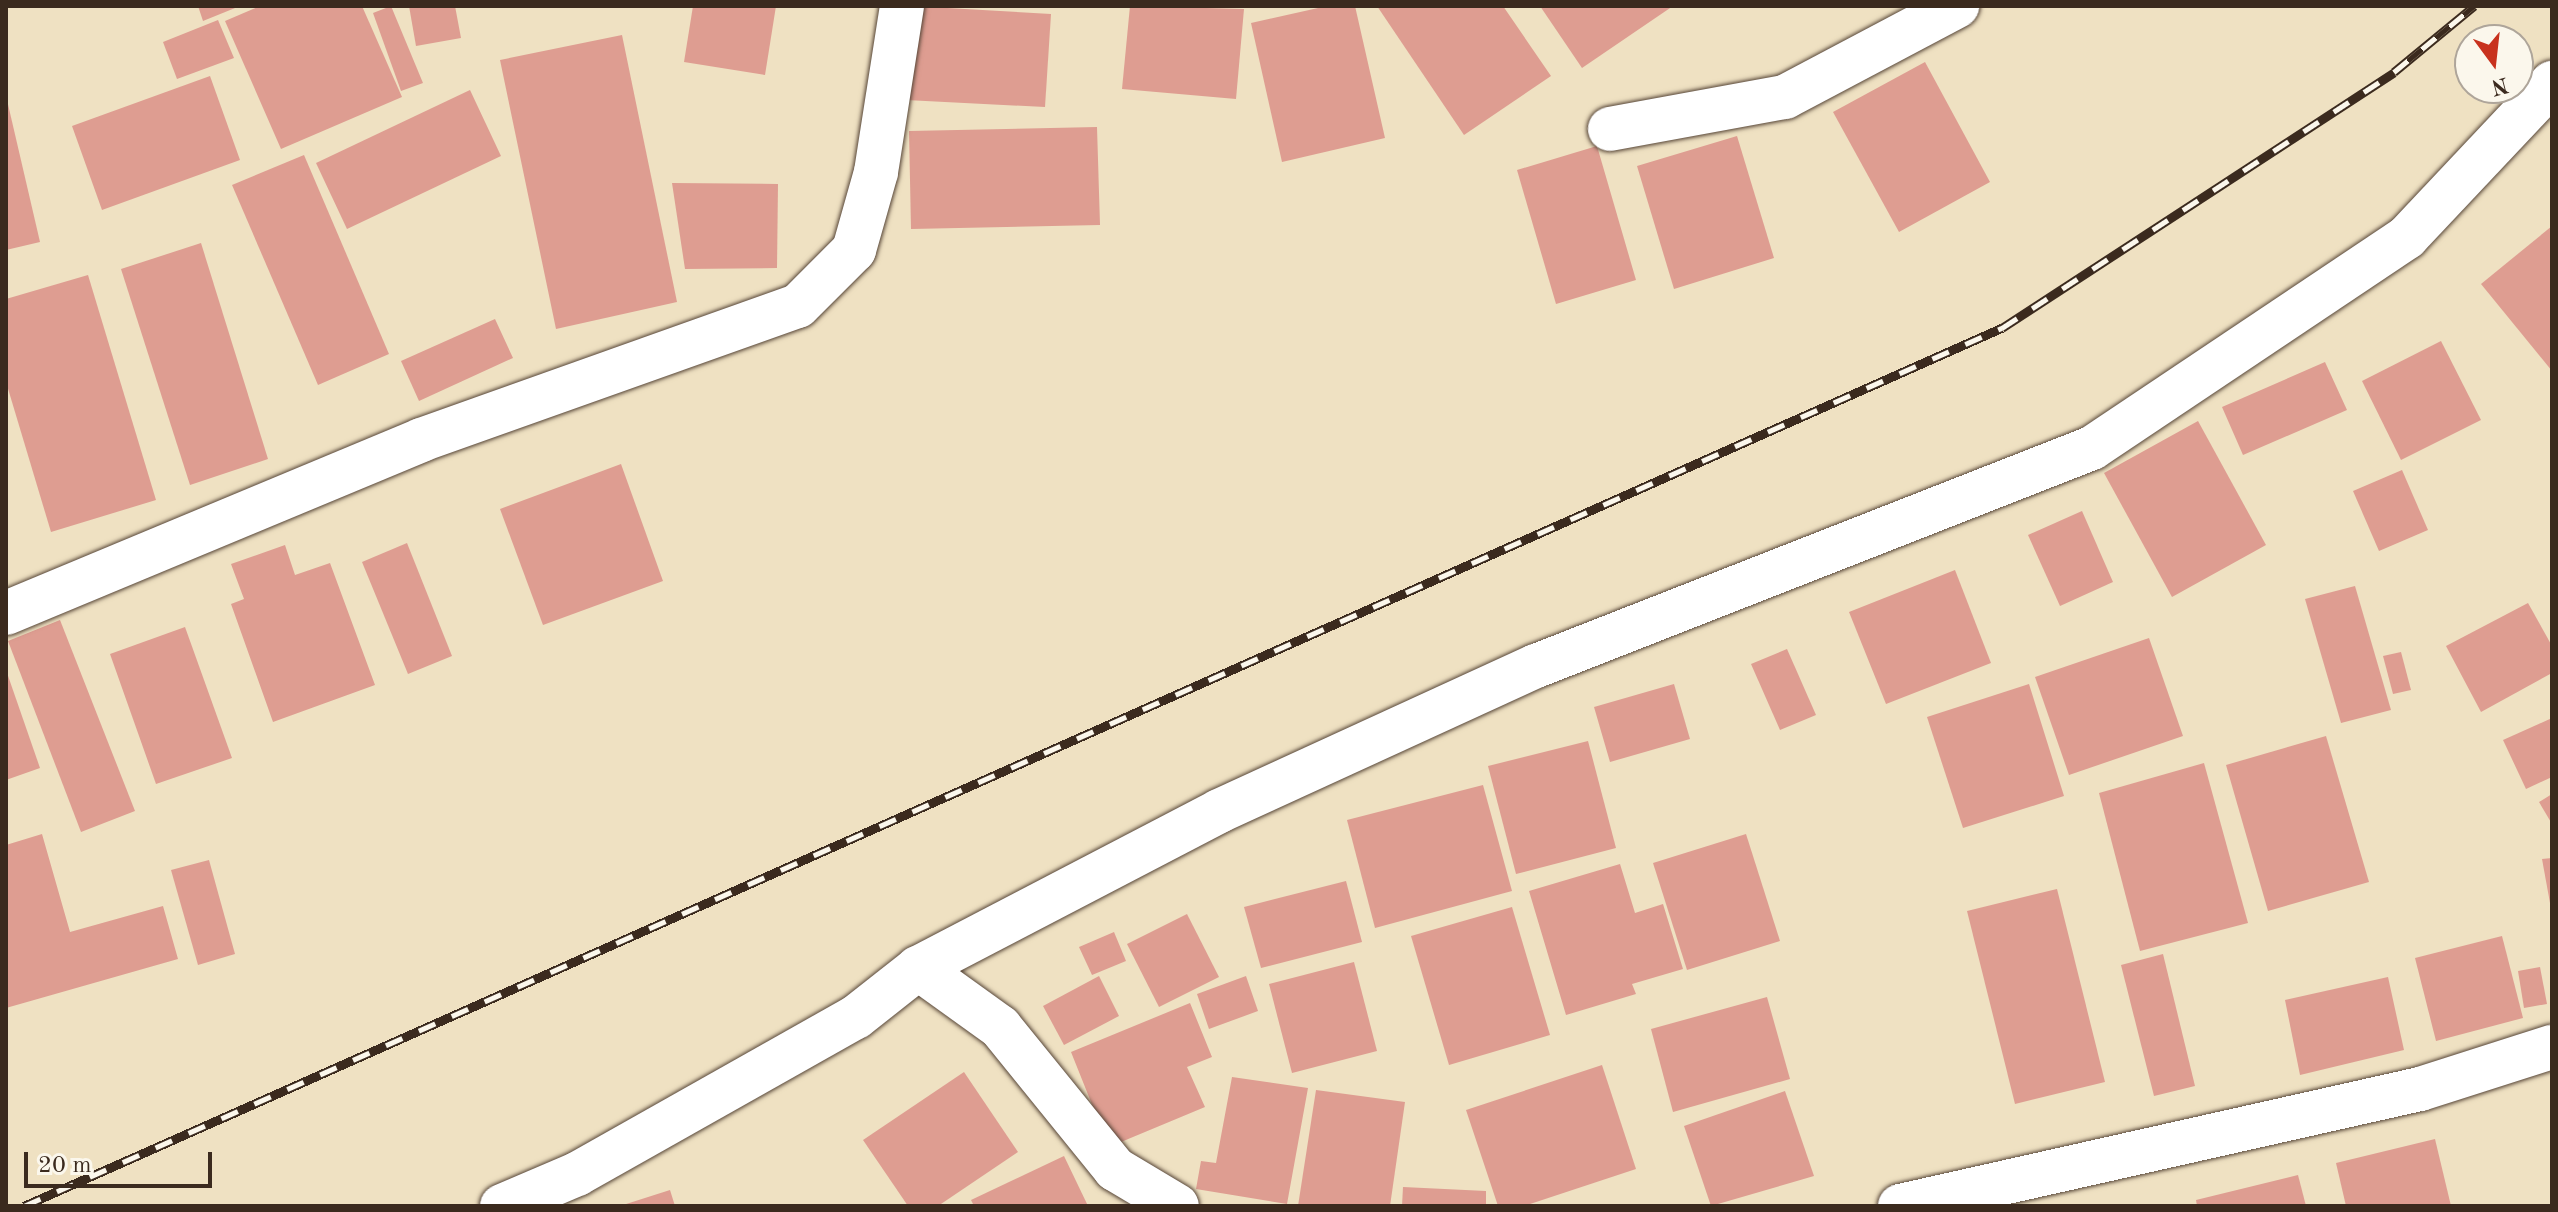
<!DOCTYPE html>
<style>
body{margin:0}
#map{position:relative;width:2558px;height:1212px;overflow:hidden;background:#efe1c2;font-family:"Old Standard TT",serif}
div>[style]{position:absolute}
.building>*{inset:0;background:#de9d91}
.roads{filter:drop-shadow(0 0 2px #564537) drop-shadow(0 0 2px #564537)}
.minor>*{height:44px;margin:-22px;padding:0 22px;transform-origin:22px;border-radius:22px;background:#fff}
.rail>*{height:9px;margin-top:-4.5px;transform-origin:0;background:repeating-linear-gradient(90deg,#fbf7ec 0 18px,#3b2a1e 0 36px);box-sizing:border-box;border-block:2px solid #3b2a1e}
span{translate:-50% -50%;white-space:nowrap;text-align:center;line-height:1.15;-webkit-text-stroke:6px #fbf7ec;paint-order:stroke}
.frame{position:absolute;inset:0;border:8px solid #3b2a1e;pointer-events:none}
.north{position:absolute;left:2454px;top:24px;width:80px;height:80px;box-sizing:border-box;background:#fbf7ec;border:2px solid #aea59a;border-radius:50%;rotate:165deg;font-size:22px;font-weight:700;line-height:32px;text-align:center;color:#3b2a1e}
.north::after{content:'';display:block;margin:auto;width:28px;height:36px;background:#c8321e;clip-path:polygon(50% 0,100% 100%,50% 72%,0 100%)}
.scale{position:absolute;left:24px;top:1152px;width:188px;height:36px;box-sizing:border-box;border:4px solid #3b2a1e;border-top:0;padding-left:10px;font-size:24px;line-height:28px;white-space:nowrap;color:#3b2a1e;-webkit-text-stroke:6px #fbf7ec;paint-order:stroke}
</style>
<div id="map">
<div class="building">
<i style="clip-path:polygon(198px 6px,240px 6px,203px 21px)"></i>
<i style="clip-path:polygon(260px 6px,362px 6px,402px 97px,281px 149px,225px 21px)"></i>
<i style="clip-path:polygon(391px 6px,423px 83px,401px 91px,373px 13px)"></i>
<i style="clip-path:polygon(409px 6px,455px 6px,461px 38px,416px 46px)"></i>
<i style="clip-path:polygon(693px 6px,776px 6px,765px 75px,684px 62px)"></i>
<i style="clip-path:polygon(912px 6px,1051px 14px,1045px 107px,906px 100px)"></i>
<i style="clip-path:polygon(1130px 6px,1244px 9px,1236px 99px,1122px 89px)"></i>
<i style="clip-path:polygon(1327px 6px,1355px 6px,1385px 138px,1282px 162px,1251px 23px)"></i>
<i style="clip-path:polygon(1377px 6px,1503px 6px,1551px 76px,1464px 135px)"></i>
<i style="clip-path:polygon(1540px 6px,1673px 6px,1582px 68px)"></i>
<i style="clip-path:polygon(218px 20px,234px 58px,177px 79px,163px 42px)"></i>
<i style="clip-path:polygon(622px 35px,677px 302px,556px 329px,500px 60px)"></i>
<i style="clip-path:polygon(1925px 62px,1990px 182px,1899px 232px,1833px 112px)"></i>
<i style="clip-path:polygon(210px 76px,240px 160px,102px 210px,72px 126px)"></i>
<i style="clip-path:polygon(470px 90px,501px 156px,347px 229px,316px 163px)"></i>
<i style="clip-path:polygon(7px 100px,40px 242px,6px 250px,6px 101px)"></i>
<i style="clip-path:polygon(1097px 127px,1100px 225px,911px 229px,909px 131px)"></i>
<i style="clip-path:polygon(1737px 136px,1774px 258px,1674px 289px,1637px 166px)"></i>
<i style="clip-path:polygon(1597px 146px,1636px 280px,1556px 304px,1517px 170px)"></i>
<i style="clip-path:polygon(304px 155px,389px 354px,318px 385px,232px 185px)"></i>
<i style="clip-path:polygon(672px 183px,778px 184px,777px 268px,685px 269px)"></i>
<i style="clip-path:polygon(2552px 226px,2552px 371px,2481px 284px)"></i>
<i style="clip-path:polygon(201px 243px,268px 459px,190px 485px,121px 269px)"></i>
<i style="clip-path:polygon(88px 275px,156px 500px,51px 532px,6px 382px,6px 299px)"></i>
<i style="clip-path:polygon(495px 319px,513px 358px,419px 401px,401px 361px)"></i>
<i style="clip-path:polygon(2441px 341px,2481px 420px,2401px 460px,2362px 381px)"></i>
<i style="clip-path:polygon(2325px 362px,2347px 410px,2243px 455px,2222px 407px)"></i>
<i style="clip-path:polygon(2198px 421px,2266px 545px,2172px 597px,2104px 473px)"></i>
<i style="clip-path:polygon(621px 464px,663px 581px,543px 625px,500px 509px)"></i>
<i style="clip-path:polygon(2402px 470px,2428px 530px,2379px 551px,2353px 491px)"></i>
<i style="clip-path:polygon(2082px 511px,2113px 582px,2060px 606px,2028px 535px)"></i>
<i style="clip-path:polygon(407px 543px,452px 656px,408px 674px,362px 562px)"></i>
<i style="clip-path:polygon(285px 545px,295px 575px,330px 563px,375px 685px,273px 722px,231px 604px,244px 599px,231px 564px)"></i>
<i style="clip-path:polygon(1955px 570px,1991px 663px,1886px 704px,1849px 612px)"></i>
<i style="clip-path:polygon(2355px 586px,2391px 710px,2341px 723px,2305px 599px)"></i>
<i style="clip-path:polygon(2528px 603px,2552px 646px,2552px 673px,2481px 712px,2446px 646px)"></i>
<i style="clip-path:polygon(60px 620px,135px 811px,81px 832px,8px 641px)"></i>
<i style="clip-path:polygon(185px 627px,232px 758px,156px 784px,110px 654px)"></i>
<i style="clip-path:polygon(2149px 638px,2183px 736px,2069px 775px,2035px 677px)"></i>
<i style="clip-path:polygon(1787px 649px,1816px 715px,1780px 730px,1751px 664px)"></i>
<i style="clip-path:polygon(2401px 652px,2411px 690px,2393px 694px,2383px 656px)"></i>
<i style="clip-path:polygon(6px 670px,40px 768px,6px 780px)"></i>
<i style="clip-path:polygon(1674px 684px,1690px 739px,1610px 762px,1594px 707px)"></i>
<i style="clip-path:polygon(2029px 684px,2064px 796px,1963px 828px,1927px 717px)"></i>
<i style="clip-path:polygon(2552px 718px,2552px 777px,2526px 789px,2503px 740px)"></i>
<i style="clip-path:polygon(2326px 736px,2369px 882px,2268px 911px,2226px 765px)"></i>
<i style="clip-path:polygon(1588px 741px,1616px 848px,1516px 874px,1488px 766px)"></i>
<i style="clip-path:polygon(2204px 763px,2248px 923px,2140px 951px,2099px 793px)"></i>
<i style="clip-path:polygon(1483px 785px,1512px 891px,1375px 928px,1347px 820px)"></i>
<i style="clip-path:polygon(2552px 794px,2552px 824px,2539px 802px)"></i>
<i style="clip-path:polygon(42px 834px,70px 932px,163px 906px,178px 959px,6px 1008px,6px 845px)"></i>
<i style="clip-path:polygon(1746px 834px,1780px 941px,1687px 970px,1653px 863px)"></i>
<i style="clip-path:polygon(2552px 858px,2552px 903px,2550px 903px,2542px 859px)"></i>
<i style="clip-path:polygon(209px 860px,235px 954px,198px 965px,171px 870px)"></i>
<i style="clip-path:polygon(1620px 864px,1635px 913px,1663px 904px,1683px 969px,1632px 984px,1636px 994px,1566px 1015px,1529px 891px)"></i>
<i style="clip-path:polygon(1346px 881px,1362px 942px,1261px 968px,1244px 907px)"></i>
<i style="clip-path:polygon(2057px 889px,2105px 1082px,2015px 1104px,1967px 911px)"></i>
<i style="clip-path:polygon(1512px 907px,1550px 1035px,1449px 1065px,1411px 936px)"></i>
<i style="clip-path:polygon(1187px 914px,1219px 977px,1159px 1007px,1127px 944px)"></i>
<i style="clip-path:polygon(1114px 932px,1126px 961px,1092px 975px,1079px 947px)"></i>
<i style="clip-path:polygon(2502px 936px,2523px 1018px,2436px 1041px,2415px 958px)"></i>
<i style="clip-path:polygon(2163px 954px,2195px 1086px,2154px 1096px,2121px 965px)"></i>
<i style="clip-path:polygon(1354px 962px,1377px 1051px,1292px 1073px,1269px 984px)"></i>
<i style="clip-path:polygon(2540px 967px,2547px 1004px,2524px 1008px,2518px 971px)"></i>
<i style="clip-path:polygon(1099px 976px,1119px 1016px,1064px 1045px,1043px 1006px)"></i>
<i style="clip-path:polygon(1246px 976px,1258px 1011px,1209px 1029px,1197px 994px)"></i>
<i style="clip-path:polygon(2388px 977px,2404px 1050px,2300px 1075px,2285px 1000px)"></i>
<i style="clip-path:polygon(1767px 997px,1790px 1079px,1673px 1112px,1651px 1029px)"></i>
<i style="clip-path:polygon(1190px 1003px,1212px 1057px,1187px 1067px,1205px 1107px,1109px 1147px,1071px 1052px)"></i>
<i style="clip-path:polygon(1602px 1065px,1636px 1169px,1524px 1206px,1498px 1206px,1466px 1110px)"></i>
<i style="clip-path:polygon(964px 1072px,1018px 1152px,938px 1206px,908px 1206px,863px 1140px)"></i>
<i style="clip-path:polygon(1232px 1077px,1308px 1088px,1287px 1204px,1196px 1189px,1201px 1161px,1216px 1163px)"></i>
<i style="clip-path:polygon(1316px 1090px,1405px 1102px,1390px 1206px,1298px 1206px)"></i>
<i style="clip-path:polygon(1785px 1091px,1814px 1176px,1711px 1206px,1684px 1126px)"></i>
<i style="clip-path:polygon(2435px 1139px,2451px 1206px,2346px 1206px,2336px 1163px)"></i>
<i style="clip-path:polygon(1064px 1156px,1088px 1206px,974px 1206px,971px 1200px)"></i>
<i style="clip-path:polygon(2298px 1175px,2306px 1206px,2197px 1206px,2196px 1200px)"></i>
<i style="clip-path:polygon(1403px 1187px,1486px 1191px,1486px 1206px,1402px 1206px)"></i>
<i style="clip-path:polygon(670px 1190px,675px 1206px,623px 1206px,623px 1205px)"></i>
</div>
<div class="roads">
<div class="minor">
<i style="left:1610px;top:129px;width:178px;rotate:-10.4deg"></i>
<i style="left:1785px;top:97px;width:195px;rotate:-27.9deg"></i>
<i style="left:6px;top:613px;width:450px;rotate:-22.6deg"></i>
<i style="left:421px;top:440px;width:400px;rotate:-19.6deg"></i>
<i style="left:798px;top:306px;width:79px;rotate:-45deg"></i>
<i style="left:854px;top:250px;width:81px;rotate:-74.2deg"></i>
<i style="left:876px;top:172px;width:168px;rotate:-81.1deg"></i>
<i style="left:918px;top:968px;width:101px;rotate:35.7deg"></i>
<i style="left:1000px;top:1027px;width:183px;rotate:51deg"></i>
<i style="left:1115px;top:1169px;width:72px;rotate:30.8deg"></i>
<i style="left:502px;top:1206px;width:82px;rotate:-23.1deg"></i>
<i style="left:577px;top:1174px;width:320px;rotate:-29.4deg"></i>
<i style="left:856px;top:1017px;width:79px;rotate:-38.3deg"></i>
<i style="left:918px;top:968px;width:339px;rotate:-27.5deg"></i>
<i style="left:1219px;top:811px;width:349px;rotate:-24.6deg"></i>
<i style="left:1536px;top:666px;width:597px;rotate:-21.41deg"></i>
<i style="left:2092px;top:448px;width:379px;rotate:-33.8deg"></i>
<i style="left:2407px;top:237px;width:212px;rotate:-46.7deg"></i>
<i style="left:1900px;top:1206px;width:533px;rotate:-12.68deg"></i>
<i style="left:2420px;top:1089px;width:139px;rotate:-17.7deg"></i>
</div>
</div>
<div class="rail">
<i style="left:24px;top:1206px;width:2164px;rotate:-23.94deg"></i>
<i style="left:2002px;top:328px;width:468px;rotate:-33.1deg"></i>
<i style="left:2394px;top:72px;width:104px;rotate:-39.5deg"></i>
</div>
<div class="frame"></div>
<div class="north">N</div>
<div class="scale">20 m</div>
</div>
